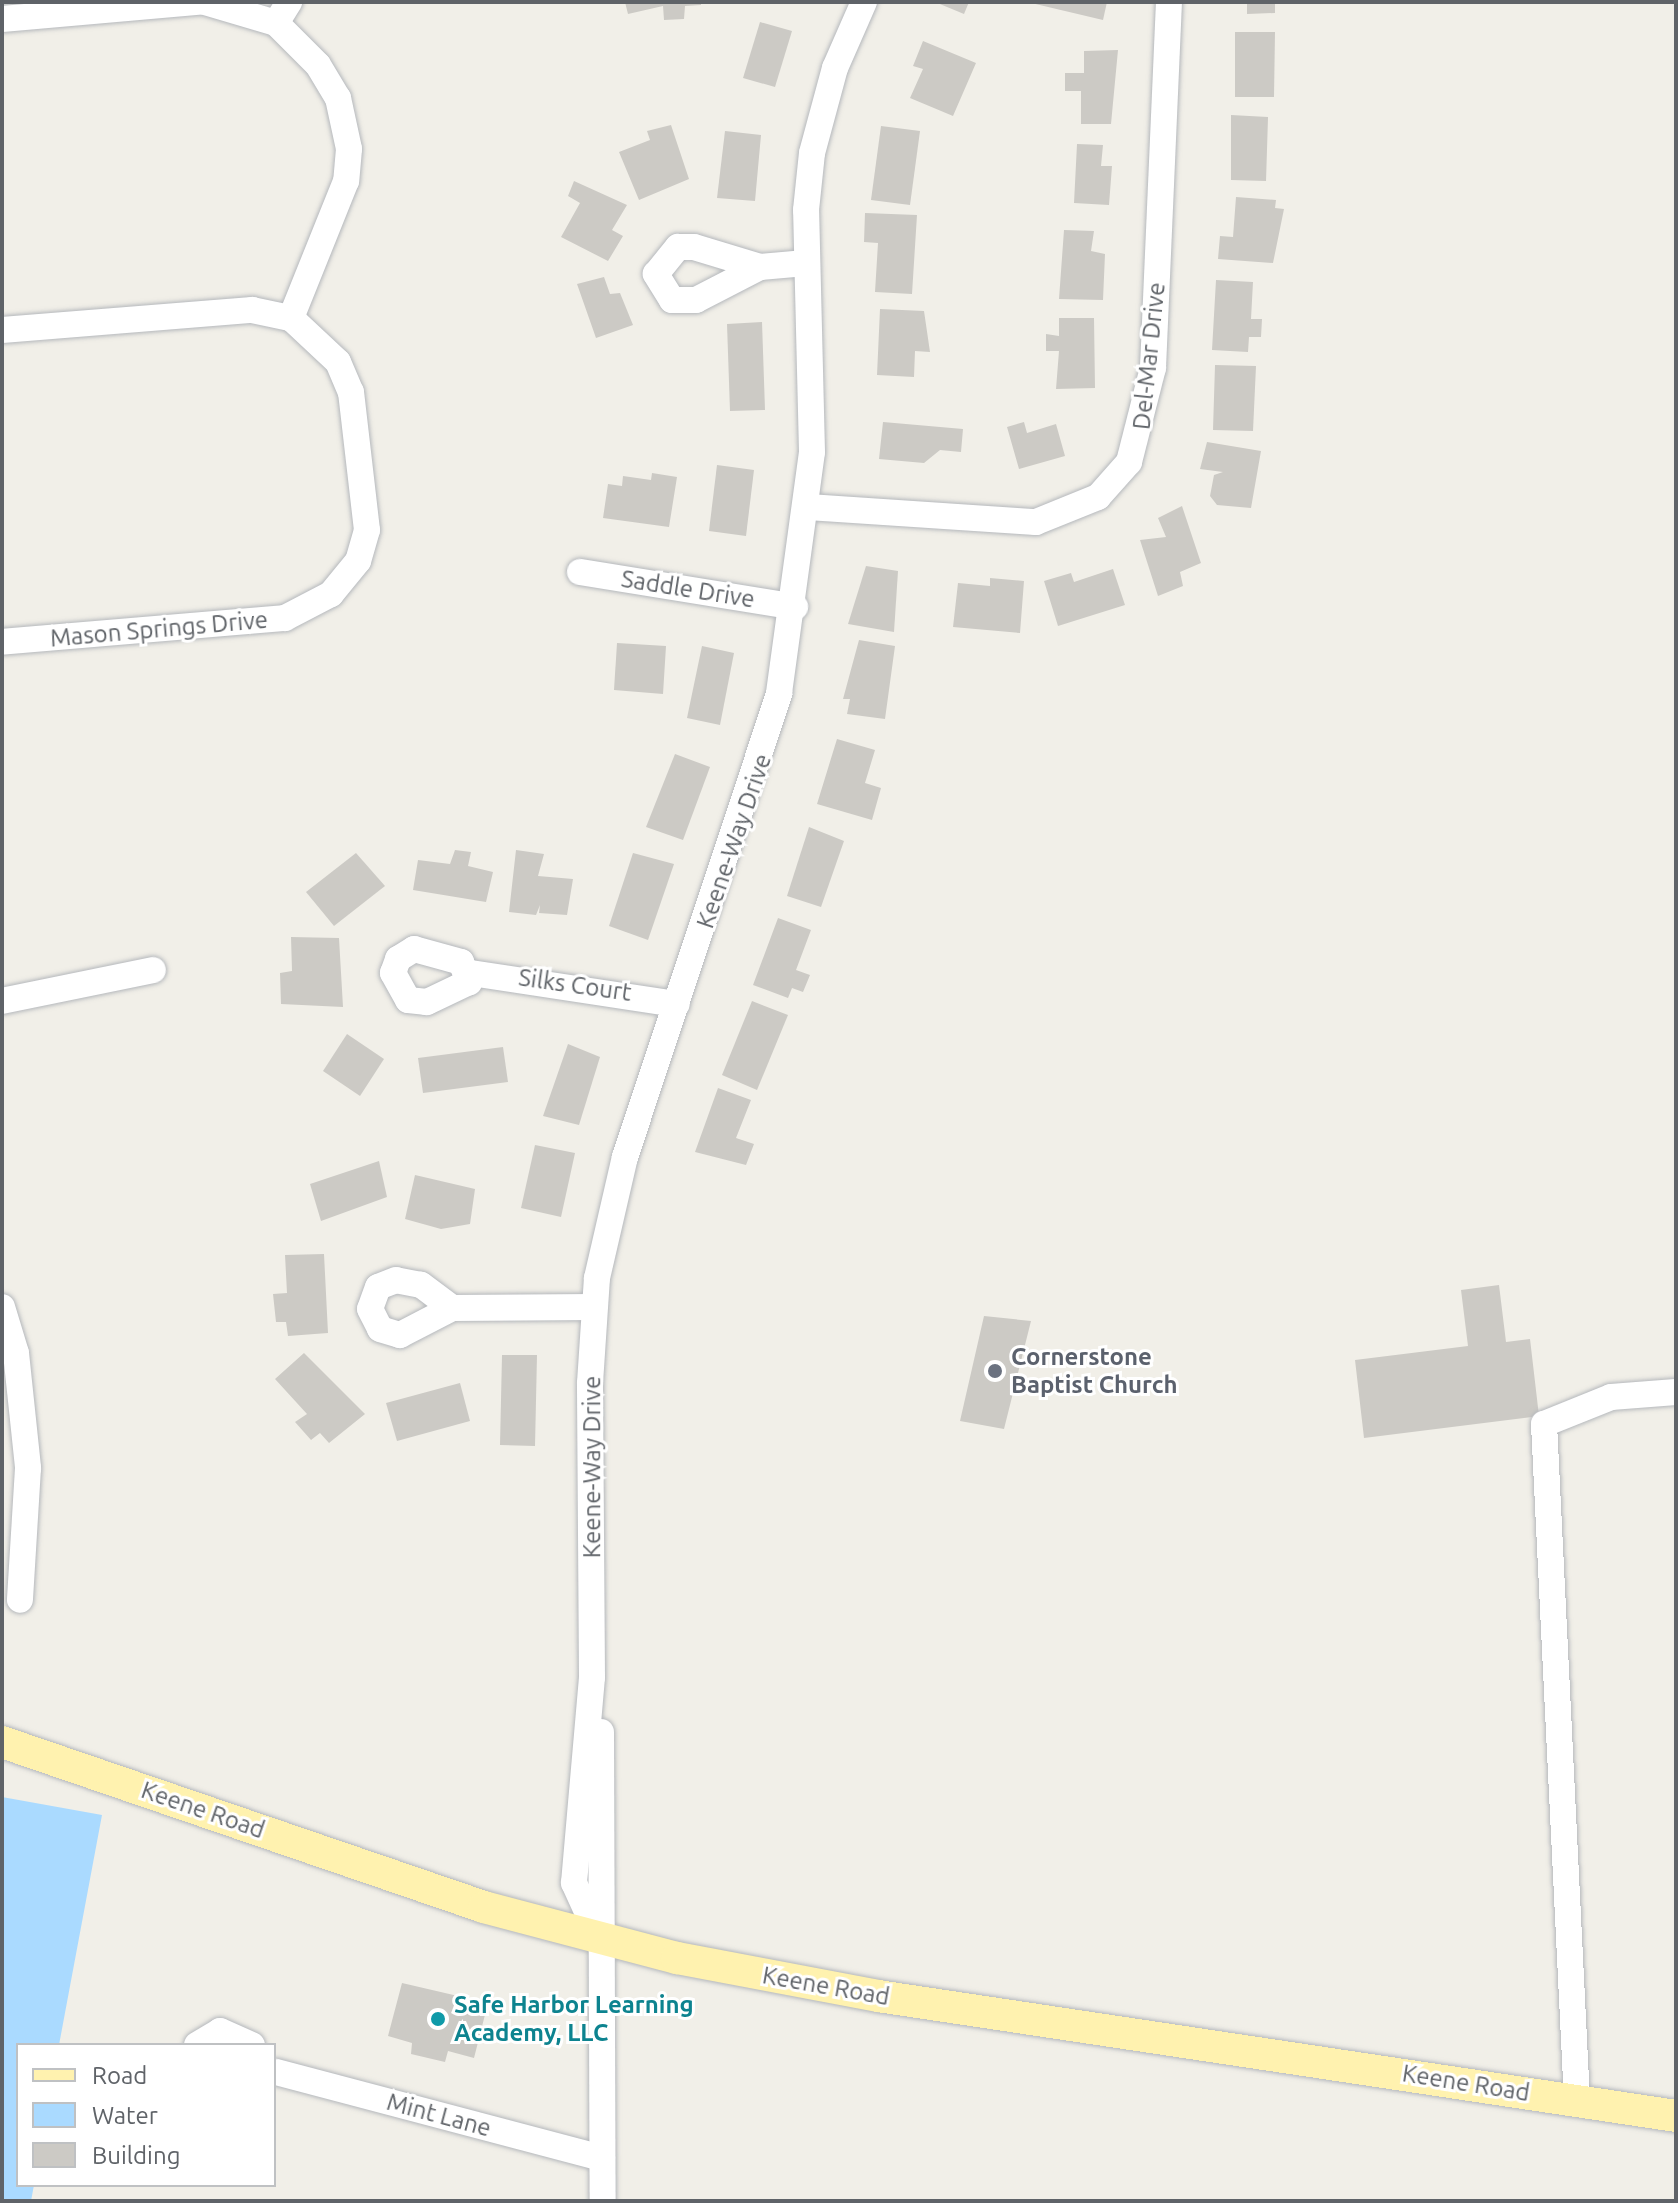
<!DOCTYPE html>
<style>
body{margin:0}
#map{position:relative;width:1678px;height:2203px;overflow:hidden;background:#f1efe8;font-family:Ubuntu,sans-serif}
div>[style]{position:absolute}
.water>*{inset:0;background:#aadaff}
.building>*{inset:0;background:#cccac5}
.roads{filter:drop-shadow(0 0 2px #b5b8bc) drop-shadow(0 0 2px #b5b8bc)}
.minor>*{height:26px;margin:-13px;padding:0 13px;transform-origin:13px;border-radius:13px;background:#fff}
.major>*{height:32px;margin:-16px;padding:0 16px;transform-origin:16px;border-radius:16px;background:#fff2af}
.dots>*{width:22px;height:22px;translate:-50% -50%;box-sizing:border-box;border:4px solid #fff;border-radius:50%}
span{translate:-50% -50%;white-space:nowrap;text-align:center;line-height:1.15;-webkit-text-stroke:6px #fff;paint-order:stroke}
.street-label{font-size:24px;color:#5f6368}
.worship-label{font-size:24px;color:#5b616d;font-weight:700}
.left{translate:0 -50%;text-align:left}
.culture-label{font-size:24px;color:#0d838f;font-weight:700}
.frame{position:absolute;inset:0;border:4px solid #5f6368;pointer-events:none}
.legend{position:absolute;left:16px;top:2043px;width:260px;height:144px;box-sizing:border-box;background:#fff;border:2px solid #bfc1c3;margin:0;padding:10px 14px;list-style:none;font-size:24px;color:#5f6368}
.legend li{display:flex;align-items:center;gap:16px;height:40px}
.legend b{width:40px;border:2px solid #bfc1c3}
</style>
<div id="map">
<div class="water">
<i style="clip-path:polygon(2px 1797px,102px 1815px,59px 2045px,18px 2045px,18px 2185px,34px 2185px,31px 2201px,2px 2201px)"></i>
</div>
<div class="building">
<i style="clip-path:polygon(625px 2px,701px 2px,701px 5px,685px 6px,684px 19px,664px 20px,663px 6px,628px 14px)"></i>
<i style="clip-path:polygon(935px 2px,969px 2px,964px 14px)"></i>
<i style="clip-path:polygon(1027px 2px,1107px 2px,1103px 20px)"></i>
<i style="clip-path:polygon(1247px 2px,1275px 2px,1275px 13px,1247px 14px)"></i>
<i style="clip-path:polygon(760px 22px,792px 31px,775px 87px,743px 78px)"></i>
<i style="clip-path:polygon(1235px 32px,1275px 32px,1274px 97px,1235px 97px)"></i>
<i style="clip-path:polygon(923px 41px,976px 63px,953px 116px,910px 98px,923px 69px,913px 66px)"></i>
<i style="clip-path:polygon(1118px 50px,1111px 124px,1081px 124px,1081px 91px,1065px 91px,1065px 73px,1084px 73px,1084px 51px)"></i>
<i style="clip-path:polygon(1231px 115px,1268px 117px,1266px 181px,1231px 180px)"></i>
<i style="clip-path:polygon(671px 125px,689px 179px,639px 200px,619px 152px,650px 140px,647px 131px)"></i>
<i style="clip-path:polygon(881px 126px,920px 131px,910px 205px,871px 200px)"></i>
<i style="clip-path:polygon(725px 131px,761px 135px,755px 201px,717px 198px)"></i>
<i style="clip-path:polygon(1077px 144px,1103px 145px,1101px 166px,1112px 166px,1109px 205px,1074px 203px)"></i>
<i style="clip-path:polygon(574px 181px,627px 205px,612px 230px,623px 236px,608px 261px,561px 237px,580px 203px,568px 196px)"></i>
<i style="clip-path:polygon(1236px 197px,1276px 200px,1275px 208px,1284px 209px,1273px 263px,1218px 259px,1220px 236px,1233px 237px)"></i>
<i style="clip-path:polygon(865px 213px,917px 215px,912px 294px,875px 292px,878px 243px,864px 242px)"></i>
<i style="clip-path:polygon(1064px 230px,1094px 231px,1091px 251px,1105px 254px,1103px 300px,1059px 299px)"></i>
<i style="clip-path:polygon(604px 277px,610px 294px,620px 293px,633px 325px,596px 338px,577px 284px)"></i>
<i style="clip-path:polygon(1216px 280px,1253px 282px,1251px 319px,1262px 319px,1261px 337px,1249px 337px,1248px 352px,1212px 350px)"></i>
<i style="clip-path:polygon(880px 309px,924px 311px,930px 352px,915px 351px,914px 377px,877px 375px)"></i>
<i style="clip-path:polygon(1059px 318px,1094px 318px,1095px 388px,1056px 389px,1059px 351px,1046px 351px,1046px 334px,1059px 336px)"></i>
<i style="clip-path:polygon(762px 322px,765px 410px,730px 411px,727px 324px)"></i>
<i style="clip-path:polygon(1215px 365px,1256px 366px,1253px 431px,1213px 430px)"></i>
<i style="clip-path:polygon(883px 422px,963px 429px,961px 452px,940px 450px,924px 463px,879px 459px)"></i>
<i style="clip-path:polygon(1024px 422px,1027px 433px,1056px 424px,1065px 456px,1019px 469px,1007px 427px)"></i>
<i style="clip-path:polygon(1207px 442px,1261px 451px,1251px 508px,1217px 505px,1210px 496px,1214px 475px,1223px 472px,1200px 469px)"></i>
<i style="clip-path:polygon(717px 465px,754px 470px,746px 536px,709px 531px)"></i>
<i style="clip-path:polygon(652px 473px,677px 477px,669px 527px,603px 518px,608px 484px,622px 486px,623px 476px,651px 480px)"></i>
<i style="clip-path:polygon(1182px 506px,1201px 563px,1180px 572px,1183px 586px,1158px 596px,1140px 540px,1166px 537px,1158px 518px)"></i>
<i style="clip-path:polygon(866px 566px,898px 571px,894px 632px,848px 624px)"></i>
<i style="clip-path:polygon(1113px 569px,1125px 605px,1058px 626px,1044px 581px,1071px 573px,1074px 582px)"></i>
<i style="clip-path:polygon(990px 578px,1024px 581px,1020px 633px,953px 627px,958px 583px,990px 586px)"></i>
<i style="clip-path:polygon(859px 640px,895px 646px,885px 719px,847px 714px,850px 699px,843px 699px)"></i>
<i style="clip-path:polygon(617px 643px,666px 646px,663px 694px,614px 690px)"></i>
<i style="clip-path:polygon(702px 646px,734px 653px,720px 725px,687px 718px)"></i>
<i style="clip-path:polygon(837px 739px,875px 750px,865px 783px,881px 788px,872px 820px,817px 804px)"></i>
<i style="clip-path:polygon(675px 754px,710px 767px,683px 840px,646px 827px)"></i>
<i style="clip-path:polygon(809px 827px,844px 841px,821px 907px,787px 896px)"></i>
<i style="clip-path:polygon(455px 850px,471px 852px,468px 866px,493px 872px,486px 902px,413px 890px,418px 860px,450px 864px)"></i>
<i style="clip-path:polygon(516px 850px,544px 854px,538px 876px,573px 879px,567px 915px,539px 913px,540px 905px,536px 915px,509px 912px)"></i>
<i style="clip-path:polygon(356px 853px,385px 886px,334px 926px,306px 892px)"></i>
<i style="clip-path:polygon(633px 853px,674px 864px,648px 940px,609px 926px)"></i>
<i style="clip-path:polygon(778px 918px,811px 930px,796px 970px,810px 975px,803px 992px,792px 988px,788px 998px,753px 985px)"></i>
<i style="clip-path:polygon(291px 937px,339px 938px,343px 1007px,281px 1004px,280px 973px,292px 971px)"></i>
<i style="clip-path:polygon(752px 1001px,788px 1015px,757px 1090px,722px 1075px)"></i>
<i style="clip-path:polygon(347px 1034px,384px 1059px,360px 1096px,323px 1071px)"></i>
<i style="clip-path:polygon(568px 1044px,600px 1057px,579px 1125px,543px 1116px)"></i>
<i style="clip-path:polygon(503px 1047px,508px 1082px,423px 1093px,418px 1058px)"></i>
<i style="clip-path:polygon(718px 1088px,751px 1100px,736px 1138px,754px 1144px,746px 1165px,695px 1152px)"></i>
<i style="clip-path:polygon(535px 1145px,575px 1153px,561px 1217px,521px 1208px)"></i>
<i style="clip-path:polygon(379px 1161px,387px 1197px,321px 1221px,310px 1184px)"></i>
<i style="clip-path:polygon(415px 1175px,475px 1189px,470px 1224px,441px 1229px,405px 1219px)"></i>
<i style="clip-path:polygon(324px 1254px,328px 1333px,288px 1336px,286px 1322px,276px 1322px,273px 1294px,287px 1293px,285px 1255px)"></i>
<i style="clip-path:polygon(1499px 1285px,1506px 1342px,1530px 1339px,1539px 1416px,1364px 1438px,1355px 1360px,1468px 1346px,1461px 1290px)"></i>
<i style="clip-path:polygon(984px 1316px,1031px 1321px,1004px 1429px,960px 1421px)"></i>
<i style="clip-path:polygon(304px 1353px,365px 1414px,329px 1443px,320px 1433px,311px 1440px,295px 1422px,307px 1414px,275px 1379px)"></i>
<i style="clip-path:polygon(502px 1355px,537px 1355px,535px 1446px,500px 1445px)"></i>
<i style="clip-path:polygon(460px 1383px,470px 1421px,397px 1441px,386px 1403px)"></i>
<i style="clip-path:polygon(402px 1983px,488px 2003px,474px 2058px,448px 2051px,445px 2062px,411px 2054px,412px 2043px,388px 2036px)"></i>
</div>
<div class="roads">
<div class="minor">
<i style="left:205px;top:2px;width:74px;rotate:16.5deg"></i>
<i style="left:276px;top:23px;width:59px;rotate:45deg"></i>
<i style="left:318px;top:65px;width:39px;rotate:59deg"></i>
<i style="left:338px;top:98px;width:52px;rotate:77.8deg"></i>
<i style="left:349px;top:149px;width:32px;rotate:95deg"></i>
<i style="left:346px;top:181px;width:148px;rotate:111.9deg"></i>
<i style="left:2px;top:19px;width:197px;rotate:-5deg"></i>
<i style="left:276px;top:23px;width:25px;rotate:-58deg"></i>
<i style="left:678px;top:247px;width:16px"></i>
<i style="left:694px;top:247px;width:69px;rotate:16.9deg"></i>
<i style="left:760px;top:267px;width:72px;rotate:152.7deg"></i>
<i style="left:696px;top:300px;width:24px;rotate:180deg"></i>
<i style="left:672px;top:300px;width:31px;rotate:-122deg"></i>
<i style="left:656px;top:274px;width:35px;rotate:-51deg"></i>
<i style="left:760px;top:267px;width:46px;rotate:-5deg"></i>
<i style="left:2px;top:330px;width:251px;rotate:-4.6deg"></i>
<i style="left:252px;top:310px;width:40px;rotate:12deg"></i>
<i style="left:291px;top:318px;width:64px;rotate:43.1deg"></i>
<i style="left:338px;top:362px;width:33px;rotate:67deg"></i>
<i style="left:351px;top:392px;width:139px;rotate:83.4deg"></i>
<i style="left:367px;top:530px;width:32px;rotate:106deg"></i>
<i style="left:358px;top:561px;width:43px;rotate:129.3deg"></i>
<i style="left:331px;top:594px;width:52px;rotate:152.4deg"></i>
<i style="left:285px;top:618px;width:284px;rotate:175.2deg"></i>
<i style="left:808px;top:507px;width:228px;rotate:3.8deg"></i>
<i style="left:1036px;top:522px;width:67px;rotate:-22deg"></i>
<i style="left:1098px;top:497px;width:47px;rotate:-48.5deg"></i>
<i style="left:1129px;top:462px;width:97px;rotate:-75.7deg"></i>
<i style="left:1153px;top:368px;width:366px;rotate:-87.5deg"></i>
<i style="left:580px;top:572px;width:218px;rotate:9.2deg"></i>
<i style="left:414px;top:949px;width:49px;rotate:15.5deg"></i>
<i style="left:461px;top:962px;width:22px;rotate:68deg"></i>
<i style="left:469px;top:982px;width:47px;rotate:154.5deg"></i>
<i style="left:427px;top:1002px;width:19px;rotate:-174deg"></i>
<i style="left:408px;top:1000px;width:31px;rotate:-119deg"></i>
<i style="left:393px;top:973px;width:15px;rotate:-70deg"></i>
<i style="left:398px;top:959px;width:19px;rotate:-32deg"></i>
<i style="left:471px;top:973px;width:208px;rotate:8.6deg"></i>
<i style="left:2px;top:1001px;width:154px;rotate:-11.6deg"></i>
<i style="left:2px;top:1307px;width:48px;rotate:73.1deg"></i>
<i style="left:16px;top:1353px;width:116px;rotate:84deg"></i>
<i style="left:28px;top:1468px;width:132px;rotate:93.5deg"></i>
<i style="left:452px;top:1308px;width:39px;rotate:-143deg"></i>
<i style="left:421px;top:1285px;width:25px;rotate:-169deg"></i>
<i style="left:396px;top:1280px;width:19px;rotate:159deg"></i>
<i style="left:378px;top:1287px;width:23px;rotate:110deg"></i>
<i style="left:370px;top:1309px;width:22px;rotate:63deg"></i>
<i style="left:380px;top:1329px;width:21px;rotate:17deg"></i>
<i style="left:400px;top:1335px;width:59px;rotate:-27.4deg"></i>
<i style="left:452px;top:1308px;width:142px;rotate:-0.4deg"></i>
<i style="left:601px;top:1732px;width:469px;rotate:89.8deg"></i>
<i style="left:600px;top:1940px;width:63px;rotate:-114.5deg"></i>
<i style="left:574px;top:1883px;width:207px;rotate:-85deg"></i>
<i style="left:592px;top:1677px;width:294px;rotate:-90.4deg"></i>
<i style="left:590px;top:1383px;width:105px;rotate:-86.2deg"></i>
<i style="left:597px;top:1278px;width:124px;rotate:-77deg"></i>
<i style="left:625px;top:1157px;width:489px;rotate:-71.6deg"></i>
<i style="left:779px;top:693px;width:243px;rotate:-82.2deg"></i>
<i style="left:812px;top:452px;width:242px;rotate:-91.4deg"></i>
<i style="left:806px;top:210px;width:57px;rotate:-84deg"></i>
<i style="left:812px;top:153px;width:88px;rotate:-74.9deg"></i>
<i style="left:835px;top:68px;width:72px;rotate:-66.3deg"></i>
<i style="left:197px;top:2045px;width:27px;rotate:-31deg"></i>
<i style="left:220px;top:2031px;width:35px;rotate:24deg"></i>
<i style="left:276px;top:2072px;width:337px;rotate:14.8deg"></i>
<i style="left:1577px;top:2101px;width:678px;rotate:-92.79deg"></i>
<i style="left:1544px;top:1424px;width:72px;rotate:-21.9deg"></i>
<i style="left:1611px;top:1397px;width:65px;rotate:-4.4deg"></i>
</div>
<div class="major">
<i style="left:2px;top:1742px;width:509px;rotate:18.9deg"></i>
<i style="left:484px;top:1907px;width:200px;rotate:14.8deg"></i>
<i style="left:677px;top:1958px;width:205px;rotate:10.7deg"></i>
<i style="left:878px;top:1996px;width:807px;rotate:8.55deg"></i>
</div>
</div>
<div class="dots">
<i style="left:995px;top:1371px;background:#6b7280"></i>
<i style="left:438px;top:2019px;background:#0f9aa8"></i>
</div>
<div class="street-label">
<span style="left:1149px;top:356px;rotate:-84deg">Del-Mar Drive</span>
<span style="left:688px;top:589px;rotate:9deg">Saddle Drive</span>
<span style="left:159px;top:629px;rotate:-5deg">Mason Springs Drive</span>
<span style="left:734px;top:841px;rotate:-71deg">Keene-Way Drive</span>
<span style="left:575px;top:985px;rotate:8deg">Silks Court</span>
<span style="left:592px;top:1467px;rotate:-90deg">Keene-Way Drive</span>
<span style="left:203px;top:1810px;rotate:19deg">Keene Road</span>
<span style="left:826px;top:1986px;rotate:10deg">Keene Road</span>
<span style="left:1466px;top:2083px;rotate:9deg">Keene Road</span>
<span style="left:439px;top:2115px;rotate:15deg">Mint Lane</span>
</div>
<div class="worship-label">
<span class="left" style="left:1011px;top:1371px">Cornerstone<br>Baptist Church</span>
</div>
<div class="culture-label">
<span class="left" style="left:454px;top:2019px">Safe Harbor Learning<br>Academy, LLC</span>
</div>
<div class="frame"></div>
<ul class="legend">
<li><b style="height:10px;background:#fff2af"></b>Road</li>
<li><b style="height:22px;background:#aadaff"></b>Water</li>
<li><b style="height:22px;background:#cccac5"></b>Building</li>
</ul>
</div>
